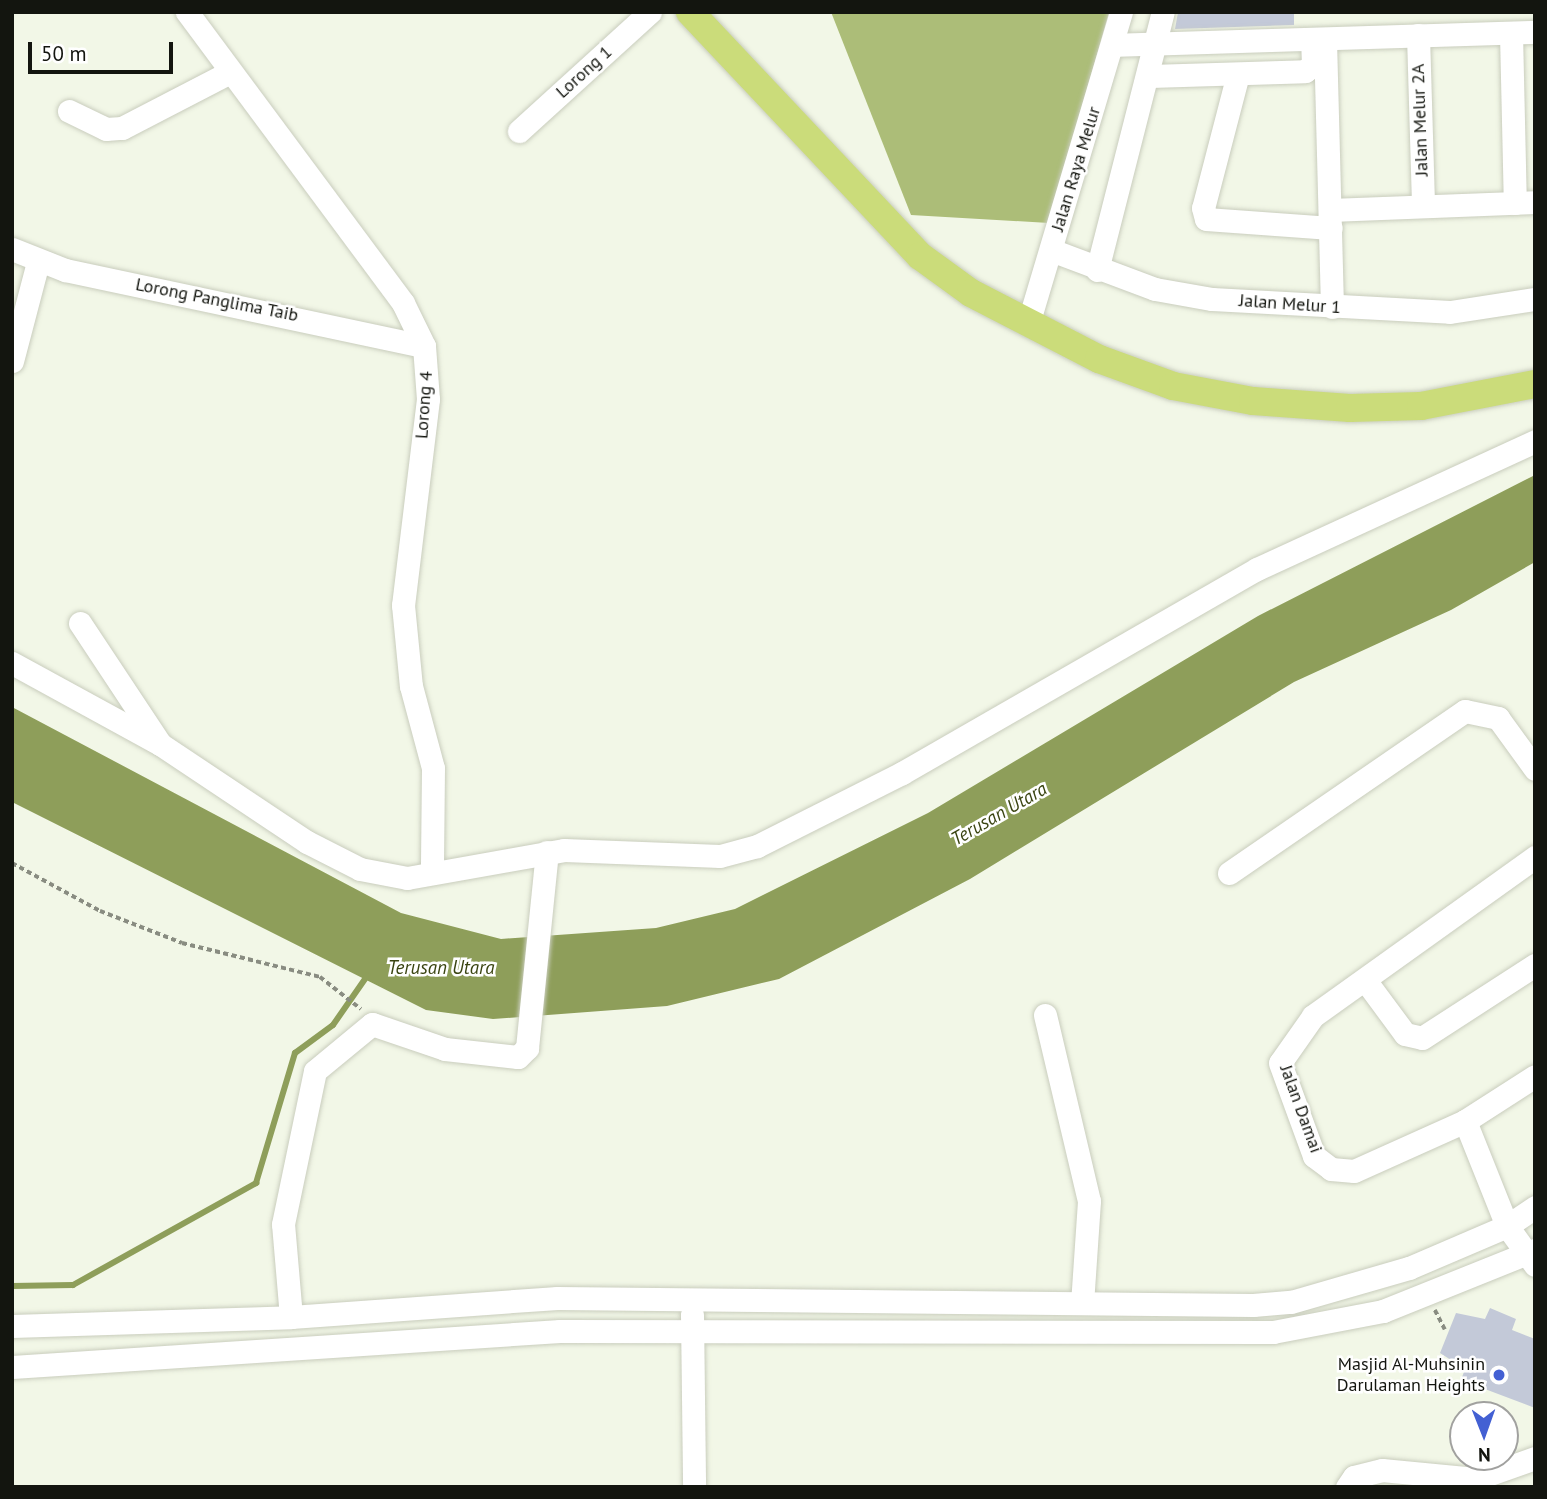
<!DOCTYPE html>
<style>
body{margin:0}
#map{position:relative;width:1547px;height:1499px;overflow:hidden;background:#f2f7e7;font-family:"PT Sans",sans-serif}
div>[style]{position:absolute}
.forest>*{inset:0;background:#acbd78}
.water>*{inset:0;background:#8e9e5a}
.stream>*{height:6px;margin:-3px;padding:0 3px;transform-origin:3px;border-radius:3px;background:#8e9e5a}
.building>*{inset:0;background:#c3c9d8}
.path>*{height:3.5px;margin-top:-1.75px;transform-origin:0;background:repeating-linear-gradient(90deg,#898c81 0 5px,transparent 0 8.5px)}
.roads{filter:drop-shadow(0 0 2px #c9cdbd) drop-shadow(0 0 2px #c9cdbd)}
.minor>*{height:23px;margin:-11.5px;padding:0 11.5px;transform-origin:11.5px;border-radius:11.5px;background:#fff}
.major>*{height:28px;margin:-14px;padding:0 14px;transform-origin:14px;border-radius:14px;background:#cbdc7a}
.dots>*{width:19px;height:19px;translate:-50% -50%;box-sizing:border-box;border:4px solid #fff;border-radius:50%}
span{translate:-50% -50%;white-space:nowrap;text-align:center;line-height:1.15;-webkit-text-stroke:5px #fff;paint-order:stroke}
.street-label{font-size:18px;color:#13150f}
.poi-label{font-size:18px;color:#13150f}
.right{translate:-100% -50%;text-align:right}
.water-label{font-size:19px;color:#3a4411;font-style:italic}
.frame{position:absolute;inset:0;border:14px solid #13150f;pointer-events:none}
.north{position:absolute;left:1449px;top:1401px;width:70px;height:70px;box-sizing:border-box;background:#fff;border:2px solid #a1a19f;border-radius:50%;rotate:179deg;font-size:19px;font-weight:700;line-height:28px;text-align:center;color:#13150f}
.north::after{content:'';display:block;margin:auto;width:24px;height:32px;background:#4360d3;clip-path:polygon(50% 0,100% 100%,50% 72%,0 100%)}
.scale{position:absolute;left:28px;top:42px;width:145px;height:32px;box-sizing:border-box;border:4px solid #13150f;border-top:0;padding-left:9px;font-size:21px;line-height:24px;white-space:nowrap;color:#13150f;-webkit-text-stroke:5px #fff;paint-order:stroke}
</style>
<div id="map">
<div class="forest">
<i style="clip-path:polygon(831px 12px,1109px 12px,1049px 223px,911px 215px)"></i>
</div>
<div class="water">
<i style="clip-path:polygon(1535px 475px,1535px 562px,1451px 610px,1294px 682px,970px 879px,779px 979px,667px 1006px,493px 1019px,426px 1010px,12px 802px,12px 707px,401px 913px,501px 939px,656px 928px,735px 909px,928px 813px,1258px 616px)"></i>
</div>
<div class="stream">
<i style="left:12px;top:1286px;width:61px;rotate:-0.9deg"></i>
<i style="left:73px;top:1285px;width:210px;rotate:-29.1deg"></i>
<i style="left:256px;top:1183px;width:136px;rotate:-73.3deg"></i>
<i style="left:295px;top:1053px;width:47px;rotate:-36.4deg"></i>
<i style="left:333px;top:1025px;width:60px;rotate:-55.2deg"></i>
</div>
<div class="building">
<i style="clip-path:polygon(1178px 12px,1294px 12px,1294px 25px,1175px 29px)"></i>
<i style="clip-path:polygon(1490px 1308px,1516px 1319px,1512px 1330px,1535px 1339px,1535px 1408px,1461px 1380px,1465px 1369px,1440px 1353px,1456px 1313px,1485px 1319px)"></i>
</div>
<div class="path">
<i style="left:12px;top:863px;width:100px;rotate:28.6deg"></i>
<i style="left:100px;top:911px;width:88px;rotate:21.3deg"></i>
<i style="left:182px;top:943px;width:142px;rotate:13.8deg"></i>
<i style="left:320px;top:977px;width:52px;rotate:38deg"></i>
<i style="left:1435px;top:1310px;width:22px;rotate:63deg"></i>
</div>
<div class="roads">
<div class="minor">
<i style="left:187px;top:12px;width:362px;rotate:53.4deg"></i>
<i style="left:403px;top:303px;width:48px;rotate:64deg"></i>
<i style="left:424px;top:346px;width:53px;rotate:85.7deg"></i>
<i style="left:428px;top:399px;width:208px;rotate:96.9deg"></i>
<i style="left:403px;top:605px;width:81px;rotate:84.4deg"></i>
<i style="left:411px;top:686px;width:85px;rotate:75deg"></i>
<i style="left:433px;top:768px;width:101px;rotate:90.6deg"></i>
<i style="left:1511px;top:33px;width:170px;rotate:88.7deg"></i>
<i style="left:1418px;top:35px;width:171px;rotate:88.3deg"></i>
<i style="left:1325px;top:40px;width:267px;rotate:88.5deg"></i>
<i style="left:1113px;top:45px;width:422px;rotate:-1.8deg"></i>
<i style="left:1238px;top:74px;width:138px;rotate:104.6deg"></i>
<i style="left:1203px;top:208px;width:11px;rotate:75deg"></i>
<i style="left:1206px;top:219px;width:125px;rotate:4.1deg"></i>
<i style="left:1150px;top:76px;width:155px;rotate:-1.8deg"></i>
<i style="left:1305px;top:71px;width:10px;rotate:-37deg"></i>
<i style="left:1313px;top:65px;width:24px;rotate:-92deg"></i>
<i style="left:69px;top:111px;width:41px;rotate:25.9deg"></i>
<i style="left:106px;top:129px;width:16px;rotate:-4deg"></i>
<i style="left:122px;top:128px;width:119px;rotate:-27.4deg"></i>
<i style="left:519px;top:131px;width:177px;rotate:-42.3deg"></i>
<i style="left:1330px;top:210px;width:205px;rotate:-2.2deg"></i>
<i style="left:12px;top:249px;width:57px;rotate:21.6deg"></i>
<i style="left:65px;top:270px;width:367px;rotate:12deg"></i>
<i style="left:1051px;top:250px;width:111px;rotate:20.6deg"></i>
<i style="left:1155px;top:289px;width:58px;rotate:10deg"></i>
<i style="left:1212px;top:299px;width:238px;rotate:3.1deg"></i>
<i style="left:1450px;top:312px;width:86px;rotate:-8.7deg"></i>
<i style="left:1097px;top:270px;width:266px;rotate:-75.7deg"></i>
<i style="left:1028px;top:324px;width:326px;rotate:-73.4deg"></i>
<i style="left:12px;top:361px;width:102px;rotate:-75.3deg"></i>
<i style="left:80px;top:623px;width:145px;rotate:56.5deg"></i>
<i style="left:12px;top:663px;width:169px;rotate:28.7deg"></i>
<i style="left:160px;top:744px;width:177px;rotate:33.7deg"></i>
<i style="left:307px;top:842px;width:59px;rotate:27deg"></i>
<i style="left:360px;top:869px;width:48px;rotate:10.8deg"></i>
<i style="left:407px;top:878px;width:159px;rotate:-10.1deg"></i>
<i style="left:564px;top:850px;width:156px;rotate:2.2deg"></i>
<i style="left:720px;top:856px;width:38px;rotate:-15deg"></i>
<i style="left:757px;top:846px;width:162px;rotate:-26.7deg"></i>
<i style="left:902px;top:773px;width:409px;rotate:-29.9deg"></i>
<i style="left:1257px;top:569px;width:306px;rotate:-24.7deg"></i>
<i style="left:1535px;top:857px;width:273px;rotate:144.4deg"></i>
<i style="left:1313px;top:1016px;width:57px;rotate:125.1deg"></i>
<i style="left:1280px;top:1063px;width:99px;rotate:69.9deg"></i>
<i style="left:1314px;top:1156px;width:21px;rotate:37deg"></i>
<i style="left:1331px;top:1169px;width:23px;rotate:5deg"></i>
<i style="left:1354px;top:1171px;width:122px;rotate:-24.2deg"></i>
<i style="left:1465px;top:1121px;width:83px;rotate:-32.7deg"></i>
<i style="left:1229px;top:873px;width:286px;rotate:-34.5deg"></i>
<i style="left:1465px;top:711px;width:34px;rotate:12deg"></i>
<i style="left:1498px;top:718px;width:63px;rotate:54deg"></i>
<i style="left:1365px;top:980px;width:67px;rotate:53.5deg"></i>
<i style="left:1405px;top:1034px;width:17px;rotate:13deg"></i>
<i style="left:1422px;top:1038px;width:135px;rotate:-32.9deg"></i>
<i style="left:1045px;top:1015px;width:191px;rotate:76.7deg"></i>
<i style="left:1089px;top:1201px;width:102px;rotate:93.9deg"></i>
<i style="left:1465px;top:1121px;width:113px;rotate:68.2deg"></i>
<i style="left:1507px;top:1226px;width:48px;rotate:54.3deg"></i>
<i style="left:692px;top:1315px;width:172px;rotate:89.3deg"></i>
<i style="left:291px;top:1317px;width:93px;rotate:-94.9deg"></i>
<i style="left:283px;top:1224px;width:156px;rotate:-78.2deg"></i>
<i style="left:315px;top:1071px;width:74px;rotate:-39.5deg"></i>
<i style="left:372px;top:1024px;width:77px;rotate:18.9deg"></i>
<i style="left:445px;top:1049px;width:73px;rotate:6.3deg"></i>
<i style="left:518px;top:1057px;width:13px;rotate:-45deg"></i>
<i style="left:527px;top:1048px;width:197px;rotate:-84.2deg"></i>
<i style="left:12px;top:1326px;width:279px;rotate:-1.8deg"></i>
<i style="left:291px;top:1317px;width:267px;rotate:-4.1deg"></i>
<i style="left:557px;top:1298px;width:696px;rotate:0.58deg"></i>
<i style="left:1253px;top:1305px;width:38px;rotate:-5deg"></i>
<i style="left:1291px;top:1302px;width:123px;rotate:-16.1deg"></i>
<i style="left:1409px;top:1268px;width:107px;rotate:-23.2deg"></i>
<i style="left:1507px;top:1226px;width:34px;rotate:-34deg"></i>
<i style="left:12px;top:1367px;width:549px;rotate:-3.76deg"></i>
<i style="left:560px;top:1331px;width:713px;rotate:0.08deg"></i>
<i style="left:1273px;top:1332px;width:112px;rotate:-10.8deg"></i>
<i style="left:1383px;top:1311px;width:164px;rotate:-21.9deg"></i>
<i style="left:1347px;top:1487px;width:12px;rotate:-55deg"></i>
<i style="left:1354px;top:1477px;width:29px;rotate:-14deg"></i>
<i style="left:1382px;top:1470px;width:94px;rotate:5.5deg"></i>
<i style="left:1476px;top:1479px;width:63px;rotate:-19.6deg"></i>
</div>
<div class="major">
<i style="left:690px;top:12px;width:335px;rotate:46.7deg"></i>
<i style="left:920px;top:256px;width:63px;rotate:36deg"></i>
<i style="left:971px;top:293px;width:144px;rotate:27.3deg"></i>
<i style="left:1099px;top:359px;width:79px;rotate:20deg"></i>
<i style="left:1173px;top:386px;width:81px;rotate:10.6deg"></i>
<i style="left:1253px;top:401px;width:97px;rotate:4.1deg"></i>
<i style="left:1350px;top:408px;width:71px;rotate:-1.6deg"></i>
<i style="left:1421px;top:406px;width:116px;rotate:-10.9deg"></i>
</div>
</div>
<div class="dots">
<i style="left:1499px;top:1375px;background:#4360d3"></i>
</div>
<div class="street-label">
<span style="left:584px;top:72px;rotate:-42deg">Lorong 1</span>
<span style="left:1420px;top:120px;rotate:-92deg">Jalan Melur 2A</span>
<span style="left:1076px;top:169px;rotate:-73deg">Jalan Raya Melur</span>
<span style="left:217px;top:300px;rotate:11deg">Lorong Panglima Taib</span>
<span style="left:1290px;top:304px;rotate:4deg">Jalan Melur 1</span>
<span style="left:424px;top:405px;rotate:-86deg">Lorong 4</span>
<span style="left:1301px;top:1109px;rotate:70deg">Jalan Damai</span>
</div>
<div class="poi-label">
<span class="right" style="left:1485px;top:1375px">Masjid Al-Muhsinin<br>Darulaman Heights</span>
</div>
<div class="water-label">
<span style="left:999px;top:814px;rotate:-30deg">Terusan Utara</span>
<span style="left:441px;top:968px">Terusan Utara</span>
</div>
<div class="frame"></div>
<div class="north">N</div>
<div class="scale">50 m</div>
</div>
